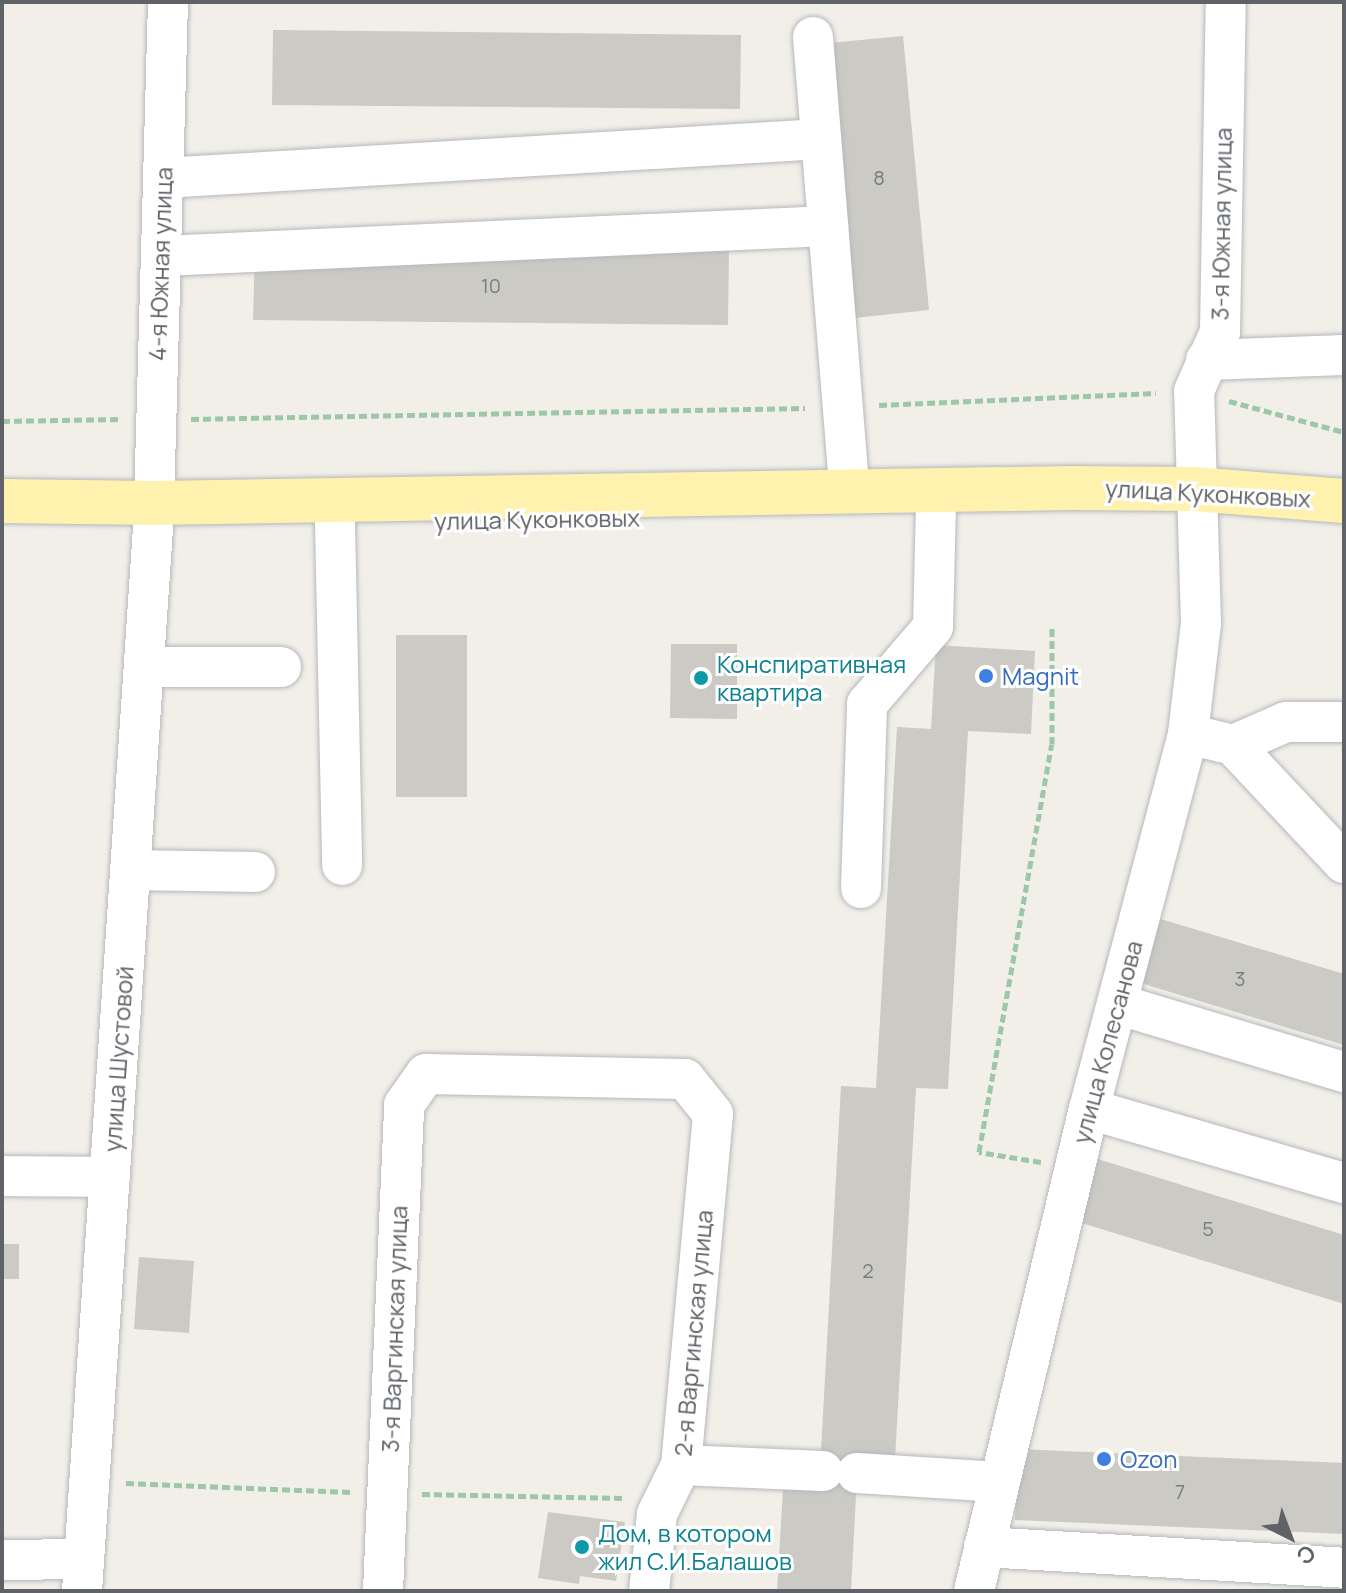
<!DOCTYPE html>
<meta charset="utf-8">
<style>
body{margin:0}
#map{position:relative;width:1346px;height:1593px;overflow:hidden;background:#f1efe8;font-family:Manrope,sans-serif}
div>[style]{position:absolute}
.building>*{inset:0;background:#cccac5}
.path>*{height:5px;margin-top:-2.5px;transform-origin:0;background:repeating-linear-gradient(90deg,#9cc7a9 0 8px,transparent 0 12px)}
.roads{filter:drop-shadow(0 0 2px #b5b8bc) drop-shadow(0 0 2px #b5b8bc)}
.minor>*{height:40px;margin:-20px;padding:0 20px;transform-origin:20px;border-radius:20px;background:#fff}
.major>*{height:44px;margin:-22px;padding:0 22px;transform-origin:22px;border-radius:22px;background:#fff2af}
.dots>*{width:22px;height:22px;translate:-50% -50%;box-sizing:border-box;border:4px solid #fff;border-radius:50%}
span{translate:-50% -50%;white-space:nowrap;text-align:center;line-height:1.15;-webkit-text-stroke:6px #fff;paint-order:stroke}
.number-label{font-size:20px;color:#7a7d7f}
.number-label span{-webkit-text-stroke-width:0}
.street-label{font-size:24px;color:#5f6368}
.culture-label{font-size:24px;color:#0d838f}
.left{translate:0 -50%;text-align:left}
.shop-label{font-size:24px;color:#366cbe}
.frame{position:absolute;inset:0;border:4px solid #5f6368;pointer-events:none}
.north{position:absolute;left:1250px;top:1497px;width:80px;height:80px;-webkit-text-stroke:6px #fff;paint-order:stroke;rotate:138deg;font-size:22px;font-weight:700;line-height:32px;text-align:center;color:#5f6368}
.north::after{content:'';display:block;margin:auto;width:28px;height:36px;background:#5f6368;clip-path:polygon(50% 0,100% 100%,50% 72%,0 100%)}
</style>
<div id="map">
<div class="building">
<i style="clip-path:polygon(273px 30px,741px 35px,740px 109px,272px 105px)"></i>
<i style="clip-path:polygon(903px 36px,929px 310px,854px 318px,829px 43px)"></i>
<i style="clip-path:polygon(255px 246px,729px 251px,728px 325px,253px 320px)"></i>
<i style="clip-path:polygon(396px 635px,467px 635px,467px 797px,396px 797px)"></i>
<i style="clip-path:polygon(671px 644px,737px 644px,737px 719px,670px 718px)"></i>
<i style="clip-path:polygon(936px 645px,1035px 651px,1031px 734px,968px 731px,948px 1089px,916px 1088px,895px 1459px,858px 1457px,851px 1591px,777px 1591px,783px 1489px,822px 1491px,824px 1451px,821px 1451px,841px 1086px,876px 1088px,897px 727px,931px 729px)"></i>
<i style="clip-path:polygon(1154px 917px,1344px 974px,1344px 1045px,1134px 981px)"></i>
<i style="clip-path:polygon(1091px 1157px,1344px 1235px,1344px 1304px,1072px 1220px)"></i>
<i style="clip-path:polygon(2px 1244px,19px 1244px,19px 1279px,2px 1279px)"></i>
<i style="clip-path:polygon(139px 1257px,194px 1261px,189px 1333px,134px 1329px)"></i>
<i style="clip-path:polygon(1018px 1449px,1344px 1463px,1344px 1534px,1015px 1520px)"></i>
<i style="clip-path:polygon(548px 1512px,625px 1522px,616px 1581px,580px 1576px,579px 1584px,538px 1578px)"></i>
</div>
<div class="path">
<i style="left:1229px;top:401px;width:119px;rotate:15.1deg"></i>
<i style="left:879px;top:405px;width:277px;rotate:-2.5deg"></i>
<i style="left:191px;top:419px;width:614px;rotate:-1.03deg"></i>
<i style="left:2px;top:421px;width:119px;rotate:-1deg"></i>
<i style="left:1041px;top:1162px;width:63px;rotate:-170.8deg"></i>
<i style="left:979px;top:1152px;width:414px;rotate:-79.9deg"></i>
<i style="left:1052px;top:744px;width:118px;rotate:-90deg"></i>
<i style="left:126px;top:1483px;width:226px;rotate:2.3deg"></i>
<i style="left:422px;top:1494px;width:202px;rotate:1.1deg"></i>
</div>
<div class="roads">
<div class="minor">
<i style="left:813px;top:37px;width:453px;rotate:85.4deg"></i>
<i style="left:163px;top:178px;width:659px;rotate:-3.39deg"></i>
<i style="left:162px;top:256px;width:667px;rotate:-2.58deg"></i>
<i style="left:1206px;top:360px;width:138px;rotate:-2.1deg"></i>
<i style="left:154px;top:503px;width:501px;rotate:-88.4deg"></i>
<i style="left:335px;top:523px;width:342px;rotate:88.8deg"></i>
<i style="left:144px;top:667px;width:137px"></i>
<i style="left:1188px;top:734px;width:46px;rotate:13.7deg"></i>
<i style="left:1233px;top:745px;width:162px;rotate:46.8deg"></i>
<i style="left:1233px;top:745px;width:58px;rotate:-23.5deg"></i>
<i style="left:1286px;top:722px;width:58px"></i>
<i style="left:130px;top:870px;width:125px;rotate:0.9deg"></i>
<i style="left:861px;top:888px;width:184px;rotate:-88.1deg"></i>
<i style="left:867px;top:704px;width:101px;rotate:-49.4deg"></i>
<i style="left:933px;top:627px;width:127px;rotate:-88.6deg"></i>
<i style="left:1117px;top:1004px;width:237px;rotate:16.7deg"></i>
<i style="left:1089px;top:1109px;width:266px;rotate:16.2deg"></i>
<i style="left:2px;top:1176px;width:108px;rotate:0.5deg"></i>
<i style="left:681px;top:1465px;width:142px;rotate:2.4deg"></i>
<i style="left:857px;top:1473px;width:143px;rotate:3.6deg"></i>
<i style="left:984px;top:1547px;width:361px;rotate:3.3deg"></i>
<i style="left:2px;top:1560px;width:82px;rotate:-0.7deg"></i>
<i style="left:82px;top:1591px;width:1066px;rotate:-86.18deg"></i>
<i style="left:383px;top:1591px;width:486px;rotate:-87.5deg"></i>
<i style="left:404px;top:1105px;width:38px;rotate:-55deg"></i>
<i style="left:426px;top:1074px;width:259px;rotate:1.1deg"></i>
<i style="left:685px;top:1079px;width:45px;rotate:51.3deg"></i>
<i style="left:713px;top:1114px;width:352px;rotate:95.2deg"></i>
<i style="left:681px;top:1465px;width:55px;rotate:116.1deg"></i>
<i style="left:657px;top:1514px;width:77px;rotate:95.9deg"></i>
<i style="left:974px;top:1591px;width:496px;rotate:-76.6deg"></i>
<i style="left:1089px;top:1109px;width:388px;rotate:-75.2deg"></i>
<i style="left:1188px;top:734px;width:112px;rotate:-83.3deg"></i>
<i style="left:1201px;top:623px;width:232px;rotate:-91.7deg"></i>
<i style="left:1194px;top:391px;width:64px;rotate:-66.2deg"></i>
<i style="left:1220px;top:332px;width:330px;rotate:-89deg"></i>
</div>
<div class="major">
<i style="left:2px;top:501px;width:152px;rotate:0.8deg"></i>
<i style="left:154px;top:503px;width:917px;rotate:-0.94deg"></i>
<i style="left:1071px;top:488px;width:123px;rotate:0.5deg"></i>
<i style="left:1194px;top:489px;width:150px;rotate:4.6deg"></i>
</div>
</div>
<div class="dots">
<i style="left:986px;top:676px;background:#3f7fe0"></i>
<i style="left:701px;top:678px;background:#0f9aa8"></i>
<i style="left:1104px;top:1459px;background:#3f7fe0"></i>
<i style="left:582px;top:1547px;background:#0f9aa8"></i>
</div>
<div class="number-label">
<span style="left:879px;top:177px">8</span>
<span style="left:491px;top:285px">10</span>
<span style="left:1240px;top:978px">3</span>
<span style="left:1208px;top:1228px">5</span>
<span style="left:868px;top:1270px">2</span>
<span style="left:1180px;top:1491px">7</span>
</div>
<div class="street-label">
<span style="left:1221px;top:224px;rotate:-89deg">3-я Южная улица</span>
<span style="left:160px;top:264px;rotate:-88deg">4-я Южная улица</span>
<span style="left:1208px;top:493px;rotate:3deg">улица Куконковых</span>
<span style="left:537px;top:519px;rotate:-1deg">улица Куконковых</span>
<span style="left:1107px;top:1042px;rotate:-75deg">улица Колесанова</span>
<span style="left:118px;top:1059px;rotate:-86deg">улица Шустовой</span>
<span style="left:394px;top:1329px;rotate:-88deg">3-я Варгинская улица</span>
<span style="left:693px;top:1333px;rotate:-85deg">2-я Варгинская улица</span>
</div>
<div class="culture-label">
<span class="left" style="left:717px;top:678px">Конспиративная<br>квартира</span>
<span class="left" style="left:598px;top:1547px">Дом, в котором<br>жил С.И.Балашов</span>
</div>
<div class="shop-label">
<span class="left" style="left:1002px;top:676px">Magnit</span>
<span class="left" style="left:1120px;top:1459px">Ozon</span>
</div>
<div class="frame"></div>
<div class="north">С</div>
</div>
